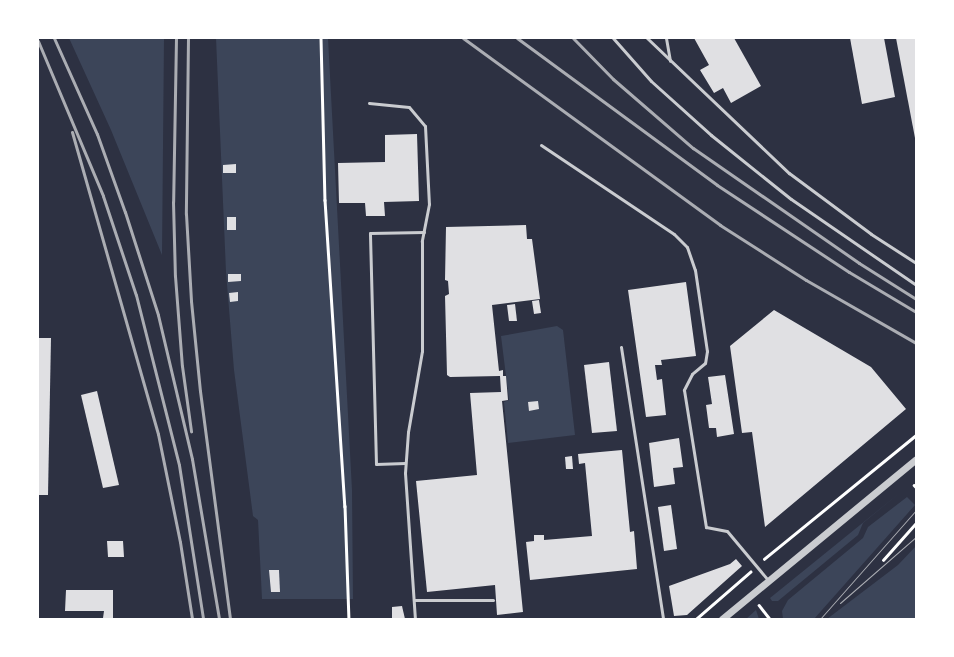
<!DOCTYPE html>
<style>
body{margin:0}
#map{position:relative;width:954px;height:657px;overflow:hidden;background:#2d3142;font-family:"Exo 2",sans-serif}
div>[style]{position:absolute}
.green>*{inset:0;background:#3c4559}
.building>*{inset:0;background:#e0e0e3}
.path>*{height:2.5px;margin:-1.25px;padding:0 1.25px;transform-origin:1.25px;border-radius:1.25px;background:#fff}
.service>*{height:3px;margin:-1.5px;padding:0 1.5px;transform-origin:1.5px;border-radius:1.5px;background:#caccd0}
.tertiary>*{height:7px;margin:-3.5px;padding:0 3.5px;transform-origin:3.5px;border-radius:3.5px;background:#caccd0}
.tram>*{height:1px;margin:-0.5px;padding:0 0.5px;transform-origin:0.5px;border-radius:0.5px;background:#abadb3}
.rail>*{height:3px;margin:-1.5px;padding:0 1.5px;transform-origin:1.5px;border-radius:1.5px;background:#abadb3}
span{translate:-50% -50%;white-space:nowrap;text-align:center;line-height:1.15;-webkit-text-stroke:4px #fff;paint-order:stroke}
.frame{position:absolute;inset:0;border:39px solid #fff;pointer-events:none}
</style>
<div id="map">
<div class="green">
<i style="clip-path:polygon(69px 38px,164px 38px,162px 255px,111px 130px)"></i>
<i style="clip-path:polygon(216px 38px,328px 38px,352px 490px,353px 599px,262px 599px,258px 520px,253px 516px,234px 370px,226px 272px)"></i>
<i style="clip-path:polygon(557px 326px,563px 330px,575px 435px,508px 443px,504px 402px,509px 400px,501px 336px)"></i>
<i style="clip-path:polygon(902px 491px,863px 523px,858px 535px,778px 601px,772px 601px,770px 598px)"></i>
<i style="clip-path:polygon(907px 497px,915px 505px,814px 619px,783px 619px,782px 611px,788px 600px,863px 538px,868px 527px)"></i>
<i style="clip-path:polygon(916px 546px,916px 619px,827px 619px,898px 565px)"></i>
<i style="clip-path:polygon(756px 610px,759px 619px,746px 619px)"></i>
</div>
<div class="building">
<i style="clip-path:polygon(694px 38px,734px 38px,761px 86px,731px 103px,723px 88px,714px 93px,700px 70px,709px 65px)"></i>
<i style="clip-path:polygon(850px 38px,884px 38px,895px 97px,862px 104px)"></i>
<i style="clip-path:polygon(896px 38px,916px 38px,916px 138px,915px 138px)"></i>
<i style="clip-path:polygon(417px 134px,419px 201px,384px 202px,385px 216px,366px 216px,365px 203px,339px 203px,338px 163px,385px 162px,385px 135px)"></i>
<i style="clip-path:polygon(236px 164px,236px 173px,223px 173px,223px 165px)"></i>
<i style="clip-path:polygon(227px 217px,236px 217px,236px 230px,227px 230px)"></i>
<i style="clip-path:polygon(526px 225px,527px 239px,532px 239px,540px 299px,492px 305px,499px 371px,503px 370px,503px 376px,506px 376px,508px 400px,502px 401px,523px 612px,497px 615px,495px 585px,427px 592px,416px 481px,477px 475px,470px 393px,501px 392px,500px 376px,450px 377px,447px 375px,445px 296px,449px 294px,448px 281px,445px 280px,446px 227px)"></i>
<i style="clip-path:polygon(228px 274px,241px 274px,241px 281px,228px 282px)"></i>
<i style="clip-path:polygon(686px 282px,696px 356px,661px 360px,662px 365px,655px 365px,657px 380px,662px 379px,666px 415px,646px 417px,628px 290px)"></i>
<i style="clip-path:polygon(238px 292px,238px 301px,230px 302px,229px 293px)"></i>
<i style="clip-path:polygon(539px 300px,541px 313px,534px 314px,532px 301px)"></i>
<i style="clip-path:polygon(515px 304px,517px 321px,509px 321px,507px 305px)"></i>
<i style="clip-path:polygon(774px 310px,871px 367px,906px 409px,765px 527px,752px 432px,742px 433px,730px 346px)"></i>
<i style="clip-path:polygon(38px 338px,51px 338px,48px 495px,38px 495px)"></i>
<i style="clip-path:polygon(609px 362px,617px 431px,592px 433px,584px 365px)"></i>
<i style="clip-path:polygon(725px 375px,734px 434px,717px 437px,716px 428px,709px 428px,706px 405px,712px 404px,708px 377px)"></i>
<i style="clip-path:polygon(97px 391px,119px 485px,103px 488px,81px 395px)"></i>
<i style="clip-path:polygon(538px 401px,539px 409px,529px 411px,528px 402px)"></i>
<i style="clip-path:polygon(679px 438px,683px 467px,673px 468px,675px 484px,654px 487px,649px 443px)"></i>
<i style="clip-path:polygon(622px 450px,630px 532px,634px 531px,637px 569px,530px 580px,526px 542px,534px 541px,534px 535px,544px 535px,544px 540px,592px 536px,585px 463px,579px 464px,578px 454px)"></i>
<i style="clip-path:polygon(572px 456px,573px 469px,566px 469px,565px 457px)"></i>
<i style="clip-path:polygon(671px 505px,677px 549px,664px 551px,658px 507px)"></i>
<i style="clip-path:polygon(107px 541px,123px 541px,124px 557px,108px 557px)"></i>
<i style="clip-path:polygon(736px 559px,742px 566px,687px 615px,674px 616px,669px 586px,730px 564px)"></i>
<i style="clip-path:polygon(269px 570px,279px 570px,280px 592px,271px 592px)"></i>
<i style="clip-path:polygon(66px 590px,113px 590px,113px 618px,103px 618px,104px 611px,65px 611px)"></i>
<i style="clip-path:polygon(402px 606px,405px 619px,392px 619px,392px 607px)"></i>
</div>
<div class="path">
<i style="left:321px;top:38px;width:162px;rotate:88.6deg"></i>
<i style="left:325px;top:200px;width:307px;rotate:86.3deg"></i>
<i style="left:345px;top:506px;width:113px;rotate:88deg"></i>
<i style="left:914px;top:485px;width:3px;rotate:45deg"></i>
<i style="left:764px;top:559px;width:196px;rotate:-39.2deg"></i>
<i style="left:883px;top:560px;width:50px;rotate:-48.3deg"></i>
<i style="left:759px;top:605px;width:18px;rotate:52deg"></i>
<i style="left:696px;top:619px;width:72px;rotate:-41deg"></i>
</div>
<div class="service">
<i style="left:613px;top:38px;width:57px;rotate:48.5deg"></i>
<i style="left:651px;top:81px;width:81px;rotate:42deg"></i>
<i style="left:711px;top:135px;width:102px;rotate:38.7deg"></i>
<i style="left:791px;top:199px;width:152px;rotate:34.5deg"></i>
<i style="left:647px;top:38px;width:196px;rotate:43.6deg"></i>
<i style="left:789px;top:173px;width:102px;rotate:36.6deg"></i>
<i style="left:871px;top:234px;width:54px;rotate:32.8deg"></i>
<i style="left:666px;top:38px;width:23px;rotate:80deg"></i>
<i style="left:369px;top:103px;width:40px;rotate:5.7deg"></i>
<i style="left:409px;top:107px;width:25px;rotate:50deg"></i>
<i style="left:425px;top:126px;width:78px;rotate:87.1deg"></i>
<i style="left:429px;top:204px;width:38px;rotate:101deg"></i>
<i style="left:422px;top:241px;width:110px;rotate:90deg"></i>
<i style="left:422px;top:351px;width:82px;rotate:99.8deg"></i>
<i style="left:408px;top:432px;width:41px;rotate:94.2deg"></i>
<i style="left:405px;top:473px;width:146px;rotate:86.1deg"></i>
<i style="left:541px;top:145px;width:160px;rotate:33.8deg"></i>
<i style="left:674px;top:234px;width:18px;rotate:45deg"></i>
<i style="left:687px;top:247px;width:24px;rotate:71deg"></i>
<i style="left:695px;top:270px;width:82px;rotate:81.6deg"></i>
<i style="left:707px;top:351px;width:12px;rotate:99deg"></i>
<i style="left:705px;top:363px;width:17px;rotate:140deg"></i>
<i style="left:692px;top:374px;width:18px;rotate:117deg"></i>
<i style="left:684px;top:390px;width:139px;rotate:80.9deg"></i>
<i style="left:706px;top:527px;width:21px;rotate:11deg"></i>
<i style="left:727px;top:531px;width:64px;rotate:50.1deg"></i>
<i style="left:621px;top:347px;width:275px;rotate:81.2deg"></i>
<i style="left:405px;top:463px;width:29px;rotate:178deg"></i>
<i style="left:376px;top:464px;width:231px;rotate:-91.5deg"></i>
<i style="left:370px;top:233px;width:54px;rotate:-1.1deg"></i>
<i style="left:414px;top:600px;width:79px"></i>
</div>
<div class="tertiary">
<i style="left:722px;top:619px;width:251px;rotate:-39.5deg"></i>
</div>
<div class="tram">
<i style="left:840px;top:603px;width:101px;rotate:-41deg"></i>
<i style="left:820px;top:619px;width:145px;rotate:-48.6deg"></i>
</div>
<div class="rail">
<i style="left:54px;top:38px;width:105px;rotate:65.9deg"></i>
<i style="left:97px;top:134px;width:83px;rotate:70.3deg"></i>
<i style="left:125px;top:212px;width:108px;rotate:72.2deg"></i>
<i style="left:158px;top:315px;width:148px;rotate:76.7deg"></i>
<i style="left:192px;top:459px;width:162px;rotate:80.4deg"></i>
<i style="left:176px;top:38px;width:164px;rotate:91deg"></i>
<i style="left:173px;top:202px;width:74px;rotate:88.5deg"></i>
<i style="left:175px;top:276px;width:90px;rotate:85.6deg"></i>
<i style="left:182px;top:366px;width:66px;rotate:82.1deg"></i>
<i style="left:188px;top:38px;width:176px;rotate:90.7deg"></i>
<i style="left:186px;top:214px;width:87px;rotate:86.7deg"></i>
<i style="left:191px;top:301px;width:90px;rotate:84.3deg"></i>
<i style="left:200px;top:391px;width:230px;rotate:82.5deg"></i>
<i style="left:463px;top:38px;width:318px;rotate:36deg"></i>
<i style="left:720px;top:225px;width:102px;rotate:32.6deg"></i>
<i style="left:806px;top:280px;width:127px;rotate:29.8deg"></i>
<i style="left:517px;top:38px;width:248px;rotate:36.3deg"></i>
<i style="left:717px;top:185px;width:158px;rotate:33.4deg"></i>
<i style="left:849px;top:272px;width:78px;rotate:30.8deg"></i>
<i style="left:573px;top:38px;width:57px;rotate:45.7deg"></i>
<i style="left:613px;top:79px;width:106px;rotate:40.8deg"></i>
<i style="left:693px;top:148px;width:202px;rotate:34.7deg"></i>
<i style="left:859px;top:263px;width:67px;rotate:32.3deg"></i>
<i style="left:38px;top:41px;width:168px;rotate:67.2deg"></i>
<i style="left:103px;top:196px;width:104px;rotate:71.6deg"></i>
<i style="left:136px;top:295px;width:175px;rotate:75.8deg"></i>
<i style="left:179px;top:465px;width:156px;rotate:81.1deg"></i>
<i style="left:72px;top:132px;width:314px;rotate:74.1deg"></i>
<i style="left:158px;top:434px;width:110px;rotate:78.5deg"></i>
<i style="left:180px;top:542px;width:78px;rotate:81.1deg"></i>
</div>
<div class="frame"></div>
</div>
